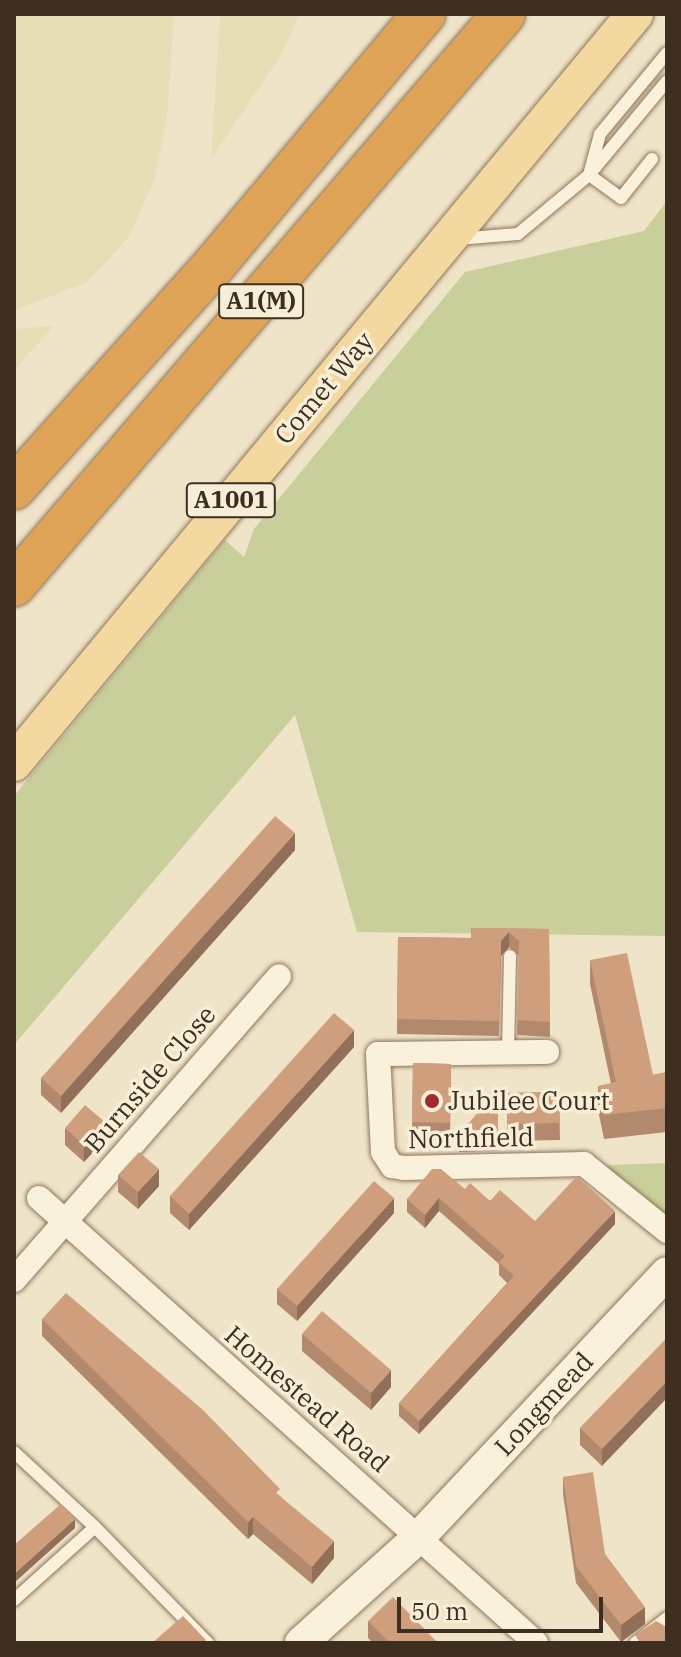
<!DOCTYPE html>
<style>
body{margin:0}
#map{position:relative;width:681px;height:1657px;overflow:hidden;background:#f0e4c8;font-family:"IBM Plex Serif",serif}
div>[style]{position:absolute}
.farmland>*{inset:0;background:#e6deb5}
.green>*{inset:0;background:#c9cf9b}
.roads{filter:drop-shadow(0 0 2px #8d765c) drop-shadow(0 0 2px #8d765c)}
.lane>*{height:12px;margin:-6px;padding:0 6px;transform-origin:6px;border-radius:6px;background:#faf1dc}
.street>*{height:24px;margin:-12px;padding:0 12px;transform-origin:12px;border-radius:12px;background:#faf1dc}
.secondary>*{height:32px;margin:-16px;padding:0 16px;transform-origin:16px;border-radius:16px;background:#faf1dc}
.primary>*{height:36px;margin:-18px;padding:0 18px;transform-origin:18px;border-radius:18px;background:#f3d9a0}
.highway>*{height:42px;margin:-21px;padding:0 21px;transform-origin:21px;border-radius:21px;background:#e0a458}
.wall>*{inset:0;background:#b2896c}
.shaded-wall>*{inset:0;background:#916f58}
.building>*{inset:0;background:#cf9f7d}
.dots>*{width:22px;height:22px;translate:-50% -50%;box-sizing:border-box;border:4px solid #f7eed8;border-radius:50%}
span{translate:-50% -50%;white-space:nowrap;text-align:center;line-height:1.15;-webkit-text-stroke:7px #f7eed8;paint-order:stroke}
.shield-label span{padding:2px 6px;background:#f7eed8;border:2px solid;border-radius:6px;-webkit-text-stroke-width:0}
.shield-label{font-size:24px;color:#3d2e20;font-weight:700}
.street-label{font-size:26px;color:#3d2e20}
.poi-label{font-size:26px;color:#3d2e20}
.left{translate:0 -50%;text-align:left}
.frame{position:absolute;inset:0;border:16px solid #3d2e20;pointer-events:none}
.scale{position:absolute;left:397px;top:1597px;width:206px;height:36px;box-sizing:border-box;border:4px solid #3d2e20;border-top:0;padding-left:10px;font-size:24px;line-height:28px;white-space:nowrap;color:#3d2e20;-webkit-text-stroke:6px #f7eed8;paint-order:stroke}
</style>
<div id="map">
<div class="farmland">
<i style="clip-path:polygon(14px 14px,174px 14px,167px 119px,154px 180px,129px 237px,87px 282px,14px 311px)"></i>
<i style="clip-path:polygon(220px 14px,299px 14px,283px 52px,211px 159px)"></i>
<i style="clip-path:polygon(54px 326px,14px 370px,14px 329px)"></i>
</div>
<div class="green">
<i style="clip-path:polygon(667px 201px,667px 936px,357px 932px,295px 715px,14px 1045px,14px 796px,225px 540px,244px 557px,254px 529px,465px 272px,644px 231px)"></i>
<i style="clip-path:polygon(667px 1163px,667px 1221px,604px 1169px,609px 1165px)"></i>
</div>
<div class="roads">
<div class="lane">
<i style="left:652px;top:159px;width:50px;rotate:128.5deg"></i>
<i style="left:621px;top:198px;width:39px;rotate:-144deg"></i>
<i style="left:589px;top:175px;width:122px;rotate:-50.3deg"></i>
<i style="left:457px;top:239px;width:61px;rotate:-4.7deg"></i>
<i style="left:518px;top:234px;width:92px;rotate:-39.7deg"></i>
<i style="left:589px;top:175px;width:42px;rotate:-75deg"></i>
<i style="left:600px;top:134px;width:105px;rotate:-50.4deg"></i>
<i style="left:508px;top:1052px;width:96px;rotate:-88.8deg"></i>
<i style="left:14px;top:1452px;width:110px;rotate:42.8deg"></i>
<i style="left:14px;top:1600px;width:109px;rotate:-42deg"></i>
<i style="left:95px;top:1527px;width:162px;rotate:45.8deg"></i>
<i style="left:635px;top:1643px;width:41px;rotate:-38deg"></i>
</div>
<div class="street">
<i style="left:547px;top:1052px;width:169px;rotate:179.3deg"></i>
<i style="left:378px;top:1054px;width:98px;rotate:87.1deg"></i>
<i style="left:383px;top:1152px;width:17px;rotate:57deg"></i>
<i style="left:392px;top:1166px;width:12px;rotate:9deg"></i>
<i style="left:404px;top:1168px;width:180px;rotate:-1.3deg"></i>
<i style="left:584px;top:1164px;width:107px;rotate:38.9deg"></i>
<i style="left:39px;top:1198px;width:667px;rotate:41.84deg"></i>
<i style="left:14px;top:1280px;width:403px;rotate:-48.9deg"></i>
</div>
<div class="secondary">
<i style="left:301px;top:1643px;width:161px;rotate:-42deg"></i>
<i style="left:421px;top:1535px;width:359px;rotate:-46.8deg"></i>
</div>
<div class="primary">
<i style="left:14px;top:763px;width:973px;rotate:-50.34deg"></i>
</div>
<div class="highway">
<i style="left:14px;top:488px;width:301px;rotate:-48.1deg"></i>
<i style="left:215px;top:264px;width:326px;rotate:-50.1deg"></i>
<i style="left:14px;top:585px;width:752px;rotate:-49.37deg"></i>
</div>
</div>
<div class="wall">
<i style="clip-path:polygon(295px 850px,61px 1113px,41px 1095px,41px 1078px)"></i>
<i style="clip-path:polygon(471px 928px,549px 929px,550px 1037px,517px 1035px,519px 956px,509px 947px,501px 956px,499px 1036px,397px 1034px,398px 937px,471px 938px)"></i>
<i style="clip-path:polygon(590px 960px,653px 1075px,667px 1072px,667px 1132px,604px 1139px,598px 1110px,598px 1086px,611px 1084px,590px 984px)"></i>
<i style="clip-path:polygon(354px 1047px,189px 1230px,170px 1213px,170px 1196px)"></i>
<i style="clip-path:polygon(413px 1063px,451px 1064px,450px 1140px,412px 1139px)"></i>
<i style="clip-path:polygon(498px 1089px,498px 1151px,459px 1152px,459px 1135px)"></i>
<i style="clip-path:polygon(559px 1092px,560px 1140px,507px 1141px,507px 1093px)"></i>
<i style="clip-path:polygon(65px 1128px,105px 1139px,84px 1162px,65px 1145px)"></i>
<i style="clip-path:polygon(118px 1175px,159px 1186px,138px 1209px,118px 1192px)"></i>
<i style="clip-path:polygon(465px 1189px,535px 1221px,615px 1224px,419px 1434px,399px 1416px,399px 1403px,507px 1283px,499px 1275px,499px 1264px,439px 1211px,425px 1228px,407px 1212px,407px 1199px)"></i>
<i style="clip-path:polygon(394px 1213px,297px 1321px,277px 1304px,277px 1289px)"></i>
<i style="clip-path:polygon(42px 1319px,280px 1496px,334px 1558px,312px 1584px,253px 1534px,248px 1539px,42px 1336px)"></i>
<i style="clip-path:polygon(302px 1334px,391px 1387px,371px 1410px,302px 1351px)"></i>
<i style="clip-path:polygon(667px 1338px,602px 1466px,580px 1445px,580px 1428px)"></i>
<i style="clip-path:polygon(563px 1477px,605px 1554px,645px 1624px,621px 1642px,576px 1583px,563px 1494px)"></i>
<i style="clip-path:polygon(368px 1621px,438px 1643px,373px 1643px,368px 1638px)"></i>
</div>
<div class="shaded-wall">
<i style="clip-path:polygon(295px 833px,295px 850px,61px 1113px,61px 1096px)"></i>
<i style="clip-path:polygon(509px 932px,509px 947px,501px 956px,499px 1036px,501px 941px)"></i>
<i style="clip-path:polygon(354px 1030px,354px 1047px,189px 1230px,189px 1214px)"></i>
<i style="clip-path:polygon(105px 1122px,105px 1139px,84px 1162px,84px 1145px)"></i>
<i style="clip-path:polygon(159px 1169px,159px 1186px,138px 1209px,138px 1192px)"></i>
<i style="clip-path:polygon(394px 1198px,394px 1213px,297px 1321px,297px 1306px)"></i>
<i style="clip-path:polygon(439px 1198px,439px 1211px,425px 1228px,425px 1215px)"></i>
<i style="clip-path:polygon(615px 1211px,615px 1224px,419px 1434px,419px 1421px)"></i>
<i style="clip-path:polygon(391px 1370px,391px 1387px,371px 1410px,371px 1393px)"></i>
<i style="clip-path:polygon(667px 1381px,667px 1398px,602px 1466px,602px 1449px)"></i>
<i style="clip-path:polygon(253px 1517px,253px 1534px,248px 1539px,248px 1522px)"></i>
<i style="clip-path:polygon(75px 1519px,75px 1528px,14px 1583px,14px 1574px)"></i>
<i style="clip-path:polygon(334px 1541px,334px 1558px,312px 1584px,312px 1567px)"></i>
<i style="clip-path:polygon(645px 1607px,645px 1624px,621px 1642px,621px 1625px)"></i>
</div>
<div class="building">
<i style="clip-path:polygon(275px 816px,295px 833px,61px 1096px,41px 1078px)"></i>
<i style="clip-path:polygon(471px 928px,549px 929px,550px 1022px,517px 1020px,519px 941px,509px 932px,501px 941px,499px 1021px,397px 1019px,398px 937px,471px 938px)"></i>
<i style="clip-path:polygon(627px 953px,653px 1075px,667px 1072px,667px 1108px,604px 1115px,598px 1086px,616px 1082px,590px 960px)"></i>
<i style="clip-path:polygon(334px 1013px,354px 1030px,189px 1214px,170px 1196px)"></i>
<i style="clip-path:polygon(413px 1063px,451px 1064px,450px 1123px,412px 1122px)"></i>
<i style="clip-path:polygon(498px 1089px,498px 1134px,459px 1135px)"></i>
<i style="clip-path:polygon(559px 1092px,560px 1123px,507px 1124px,507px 1093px)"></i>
<i style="clip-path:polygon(85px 1105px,105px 1122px,84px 1145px,65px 1128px)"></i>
<i style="clip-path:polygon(139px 1152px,159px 1169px,138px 1192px,118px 1175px)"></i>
<i style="clip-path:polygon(432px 1169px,441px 1169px,465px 1189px,470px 1183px,490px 1201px,500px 1190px,535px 1221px,577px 1176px,615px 1211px,419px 1421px,399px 1403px,514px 1276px,499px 1262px,505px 1256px,439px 1198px,425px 1215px,407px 1199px)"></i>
<i style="clip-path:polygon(374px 1181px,394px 1198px,297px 1306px,277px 1289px)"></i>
<i style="clip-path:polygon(66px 1293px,203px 1410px,280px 1489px,276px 1493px,334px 1541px,312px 1567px,253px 1517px,248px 1522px,42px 1319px)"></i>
<i style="clip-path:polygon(322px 1311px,391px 1370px,371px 1393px,302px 1334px)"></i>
<i style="clip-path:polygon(667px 1338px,667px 1381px,602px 1449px,580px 1428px)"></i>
<i style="clip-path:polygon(593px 1472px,605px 1554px,645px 1607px,621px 1625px,576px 1566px,563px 1477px)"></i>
<i style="clip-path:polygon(61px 1504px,75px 1519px,14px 1574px,14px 1545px)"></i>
<i style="clip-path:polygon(393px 1597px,438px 1643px,390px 1643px,368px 1621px)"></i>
<i style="clip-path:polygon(183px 1616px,206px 1640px,204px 1643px,152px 1643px)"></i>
<i style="clip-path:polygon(656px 1621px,665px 1626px,667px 1629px,667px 1643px,640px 1643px,635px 1635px)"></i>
</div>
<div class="dots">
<i style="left:432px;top:1101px;background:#9e2a2b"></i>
</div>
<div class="shield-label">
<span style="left:261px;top:301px">A1(M)</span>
<span style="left:231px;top:500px">A1001</span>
</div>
<div class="street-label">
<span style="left:324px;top:388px;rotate:-50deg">Comet Way</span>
<span style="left:150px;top:1079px;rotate:-49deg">Burnside Close</span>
<span style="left:471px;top:1138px;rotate:-1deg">Northfield</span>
<span style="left:307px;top:1399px;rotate:41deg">Homestead Road</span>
<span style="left:544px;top:1404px;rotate:-47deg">Longmead</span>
</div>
<div class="poi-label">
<span class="left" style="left:448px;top:1101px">Jubilee Court</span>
</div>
<div class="frame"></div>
<div class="scale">50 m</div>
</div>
